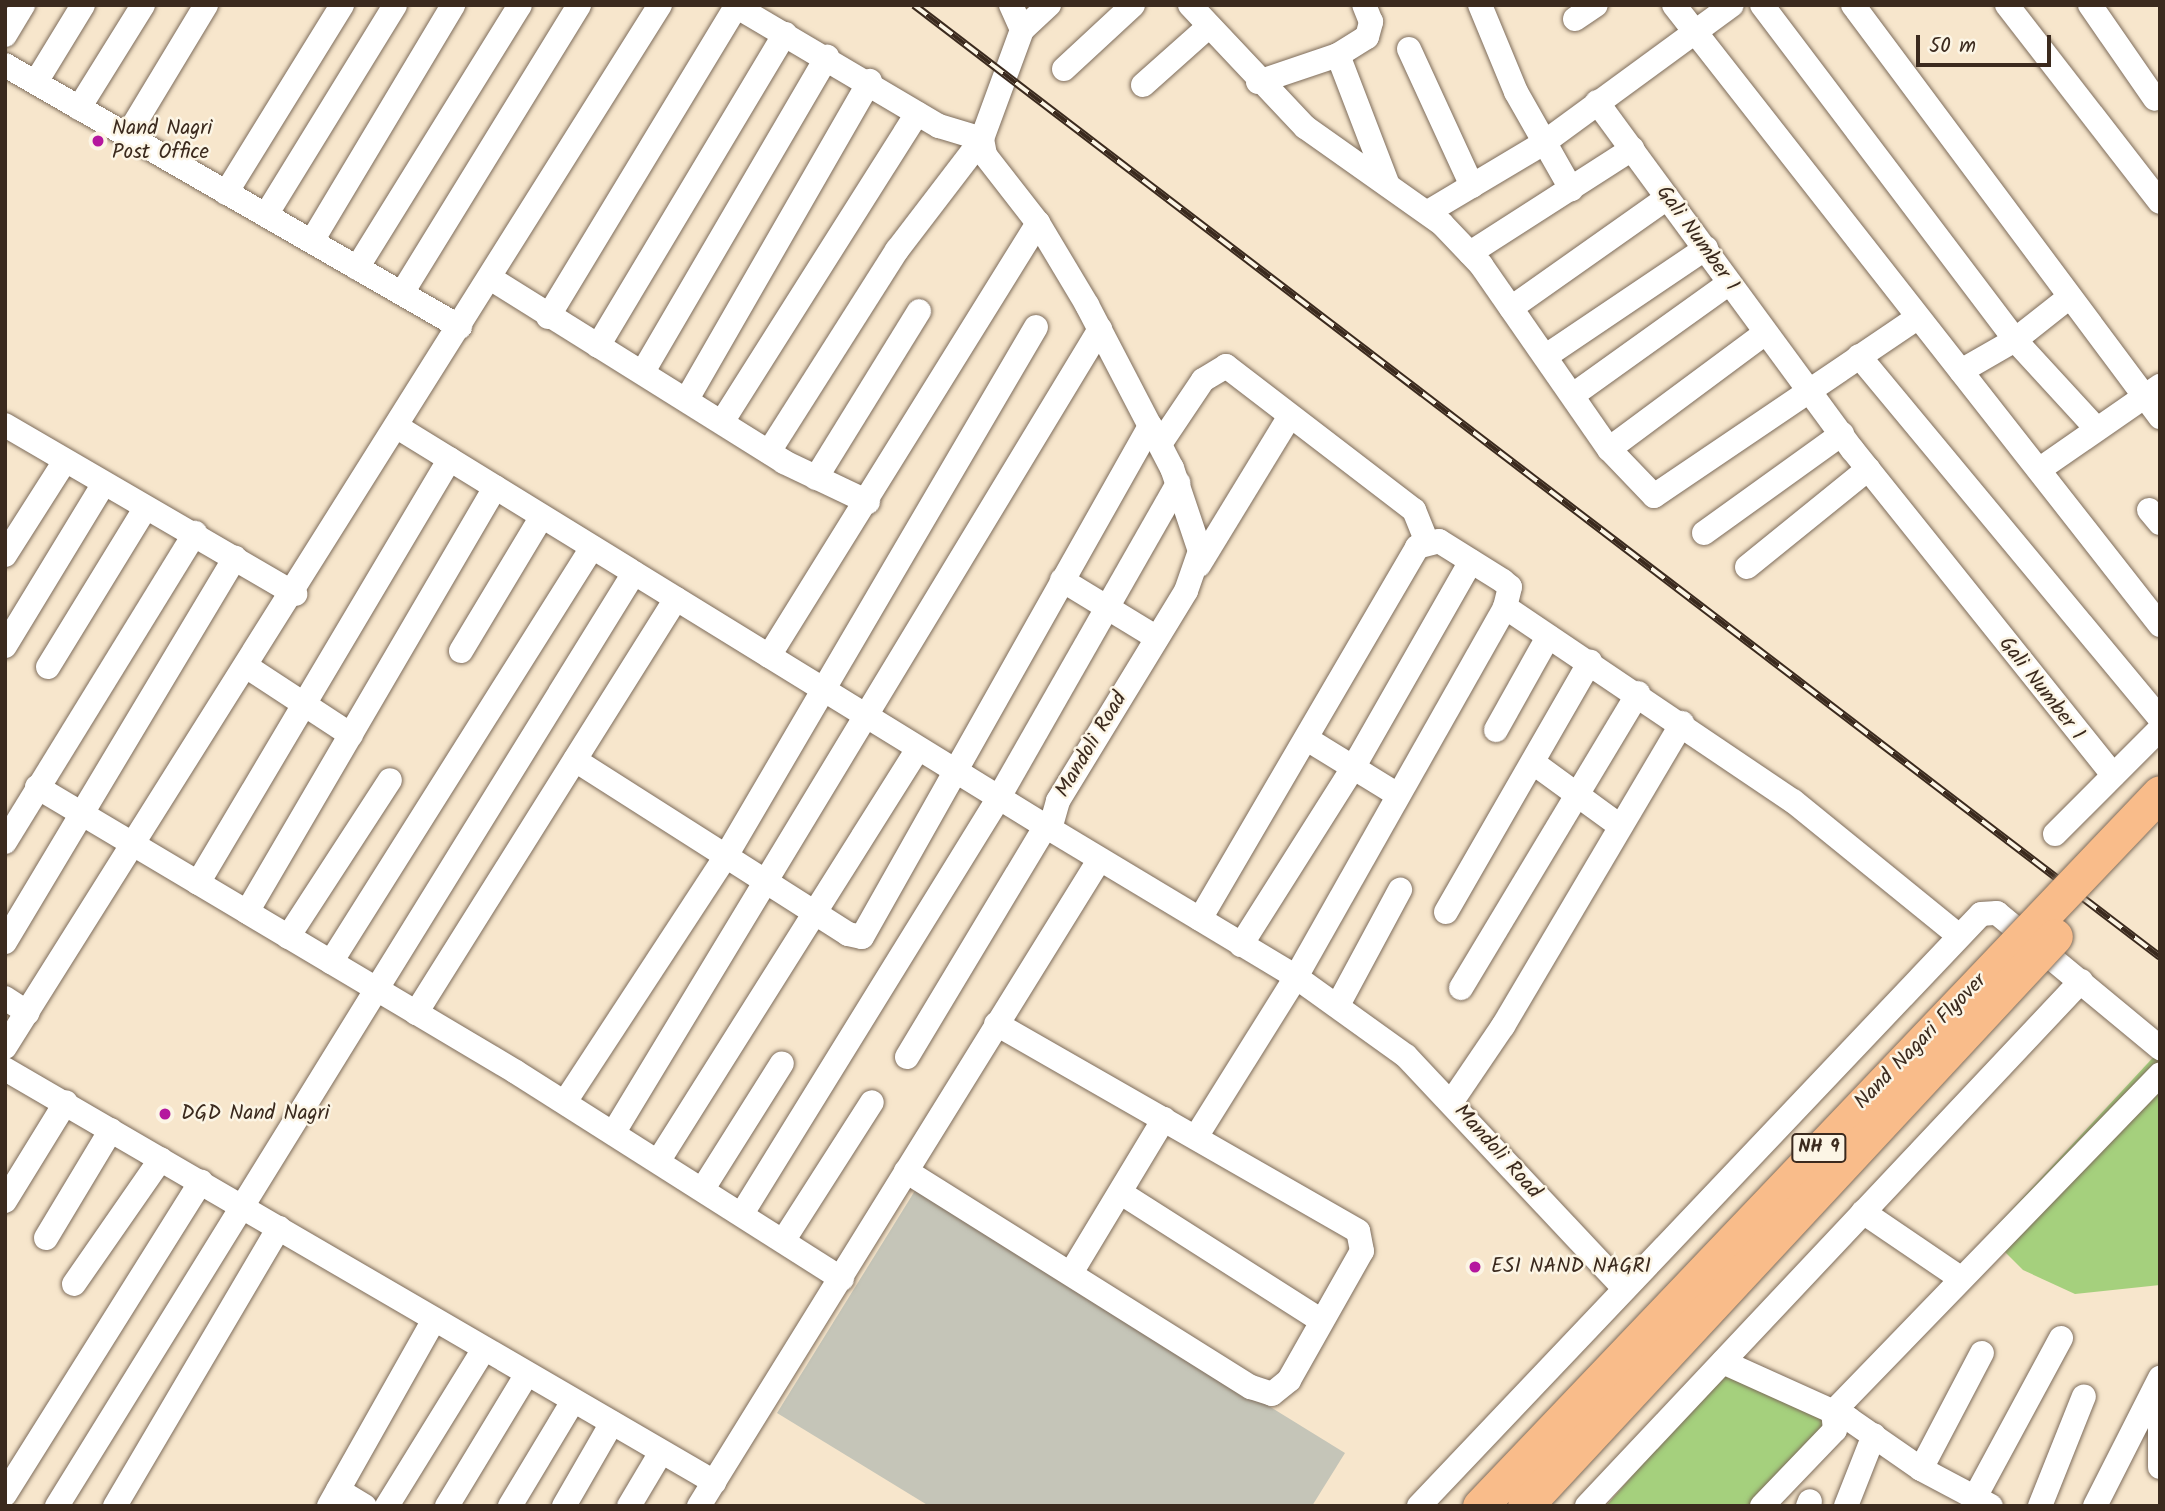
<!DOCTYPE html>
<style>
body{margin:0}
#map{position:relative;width:2165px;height:1511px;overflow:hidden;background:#f7e6cc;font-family:Kalam,sans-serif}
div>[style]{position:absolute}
.industrial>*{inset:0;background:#c5c5b8}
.green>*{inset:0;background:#a5d07d}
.roads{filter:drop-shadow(0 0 2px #7d6c5b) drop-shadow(0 0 2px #7d6c5b)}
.minor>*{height:24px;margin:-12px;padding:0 12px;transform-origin:12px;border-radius:12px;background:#fff}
.rail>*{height:8px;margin-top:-4px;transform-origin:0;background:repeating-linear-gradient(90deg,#fcf5e5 0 16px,#3b2a1e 0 32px);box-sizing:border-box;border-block:2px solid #3b2a1e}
.bridges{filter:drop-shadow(0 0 2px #7d6c5b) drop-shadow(0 0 2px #7d6c5b)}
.highway-bridge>*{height:35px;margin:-17.5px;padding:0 17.5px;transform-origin:17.5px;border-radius:17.5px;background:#f9bc8a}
.dots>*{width:19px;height:19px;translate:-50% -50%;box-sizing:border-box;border:4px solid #fcf5e5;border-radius:50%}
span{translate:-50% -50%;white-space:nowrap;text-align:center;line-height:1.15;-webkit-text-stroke:5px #fcf5e5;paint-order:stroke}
.shield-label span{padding:2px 5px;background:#fcf5e5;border:2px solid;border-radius:5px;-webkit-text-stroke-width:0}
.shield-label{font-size:19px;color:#3b2a1e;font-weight:700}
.poi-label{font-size:21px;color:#3b2a1e}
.left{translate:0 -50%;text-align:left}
.street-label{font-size:21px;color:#3b2a1e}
.frame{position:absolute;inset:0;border:7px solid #3b2a1e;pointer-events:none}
.scale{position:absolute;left:1916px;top:35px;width:135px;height:32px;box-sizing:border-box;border:4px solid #3b2a1e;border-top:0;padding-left:9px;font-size:21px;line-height:24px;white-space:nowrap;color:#3b2a1e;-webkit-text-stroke:5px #fcf5e5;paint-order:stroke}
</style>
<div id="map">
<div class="industrial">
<i style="clip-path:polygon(916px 1189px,1345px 1453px,1312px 1506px,929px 1506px,777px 1413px)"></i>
</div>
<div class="green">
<i style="clip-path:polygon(2160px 1050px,2160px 1285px,2075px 1294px,2023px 1270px,1988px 1235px)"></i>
<i style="clip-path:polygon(1726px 1368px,1829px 1414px,1829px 1431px,1754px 1506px,1606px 1506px)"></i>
</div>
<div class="roads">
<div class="minor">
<i style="left:734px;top:5px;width:238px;rotate:30.6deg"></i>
<i style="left:939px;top:126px;width:45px;rotate:16.8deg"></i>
<i style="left:982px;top:139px;width:140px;rotate:127.4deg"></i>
<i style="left:897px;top:250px;width:239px;rotate:122.4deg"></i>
<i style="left:1011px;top:5px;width:27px;rotate:66deg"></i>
<i style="left:1022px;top:30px;width:116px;rotate:110.2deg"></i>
<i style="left:982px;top:139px;width:16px;rotate:79deg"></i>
<i style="left:985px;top:155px;width:86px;rotate:52.1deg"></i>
<i style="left:1038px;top:223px;width:96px;rotate:59.1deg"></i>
<i style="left:1087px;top:305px;width:184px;rotate:62.5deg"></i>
<i style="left:1172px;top:468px;width:88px;rotate:71.4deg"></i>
<i style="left:1200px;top:551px;width:42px;rotate:109.3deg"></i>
<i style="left:1186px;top:591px;width:246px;rotate:121.4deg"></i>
<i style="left:1058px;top:801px;width:29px;rotate:106deg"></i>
<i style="left:1050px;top:829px;width:287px;rotate:31deg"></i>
<i style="left:1296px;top:977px;width:135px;rotate:35.7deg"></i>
<i style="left:1406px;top:1056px;width:318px;rotate:46.8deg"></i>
<i style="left:1190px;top:5px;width:168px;rotate:46.7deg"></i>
<i style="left:1305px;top:127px;width:168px;rotate:35.3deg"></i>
<i style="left:1442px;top:224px;width:57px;rotate:46.4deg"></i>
<i style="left:1481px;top:265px;width:224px;rotate:55.2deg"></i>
<i style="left:1609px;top:449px;width:65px;rotate:46.2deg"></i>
<i style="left:1654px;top:496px;width:318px;rotate:-34.1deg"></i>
<i style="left:1480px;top:5px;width:94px;rotate:67.5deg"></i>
<i style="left:1516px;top:92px;width:112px;rotate:60.4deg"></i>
<i style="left:1674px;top:5px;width:788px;rotate:51.91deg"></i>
<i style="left:1762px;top:5px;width:420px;rotate:52.9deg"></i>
<i style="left:2015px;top:340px;width:120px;rotate:47.4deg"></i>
<i style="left:1853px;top:5px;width:514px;rotate:53.31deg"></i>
<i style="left:2007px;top:5px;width:249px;rotate:52.2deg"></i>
<i style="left:2090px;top:5px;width:114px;rotate:55.3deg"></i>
<i style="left:1575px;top:19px;width:25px;rotate:-34deg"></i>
<i style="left:1022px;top:30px;width:37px;rotate:-43deg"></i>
<i style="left:5px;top:35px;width:35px;rotate:-59deg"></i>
<i style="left:1409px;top:49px;width:151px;rotate:65.3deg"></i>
<i style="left:1338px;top:55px;width:139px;rotate:69deg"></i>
<i style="left:5px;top:65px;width:525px;rotate:29.93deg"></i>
<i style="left:1064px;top:69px;width:94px;rotate:-42.8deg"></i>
<i style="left:36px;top:82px;width:90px;rotate:-58.6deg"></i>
<i style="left:1258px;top:82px;width:84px;rotate:-18.6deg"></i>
<i style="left:1338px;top:55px;width:34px;rotate:-32deg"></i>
<i style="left:1367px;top:37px;width:16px;rotate:-75deg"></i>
<i style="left:1371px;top:22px;width:18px;rotate:-112deg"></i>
<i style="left:1143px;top:85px;width:87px;rotate:-41.7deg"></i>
<i style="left:1597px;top:102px;width:431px;rotate:53.7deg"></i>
<i style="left:1852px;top:449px;width:418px;rotate:51.3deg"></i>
<i style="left:79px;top:108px;width:121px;rotate:-58.1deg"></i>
<i style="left:127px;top:136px;width:153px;rotate:-58.9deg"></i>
<i style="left:226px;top:193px;width:221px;rotate:-58.3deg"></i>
<i style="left:1428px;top:212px;width:133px;rotate:-30.8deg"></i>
<i style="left:1542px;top:144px;width:235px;rotate:-36.2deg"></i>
<i style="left:266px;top:215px;width:246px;rotate:-58.4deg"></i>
<i style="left:312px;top:241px;width:275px;rotate:-59.1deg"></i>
<i style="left:1470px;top:253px;width:193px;rotate:-32.7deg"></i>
<i style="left:357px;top:268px;width:309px;rotate:-58.2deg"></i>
<i style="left:490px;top:278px;width:347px;rotate:32deg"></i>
<i style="left:784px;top:462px;width:93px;rotate:25.5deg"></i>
<i style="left:402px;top:293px;width:338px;rotate:-58.4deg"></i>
<i style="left:1511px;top:308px;width:191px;rotate:-35.2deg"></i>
<i style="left:548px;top:317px;width:363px;rotate:-58.8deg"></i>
<i style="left:598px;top:346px;width:364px;rotate:-59.1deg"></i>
<i style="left:1546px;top:356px;width:193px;rotate:-34deg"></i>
<i style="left:1859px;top:356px;width:471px;rotate:50.3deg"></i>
<i style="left:644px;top:370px;width:363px;rotate:-59.7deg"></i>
<i style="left:1961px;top:371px;width:62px;rotate:-29.9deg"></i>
<i style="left:2015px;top:340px;width:66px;rotate:-38.3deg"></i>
<i style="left:1573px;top:395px;width:191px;rotate:-35.6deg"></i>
<i style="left:687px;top:399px;width:367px;rotate:-60.1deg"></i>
<i style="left:722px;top:422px;width:365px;rotate:-57.7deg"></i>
<i style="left:5px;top:425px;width:336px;rotate:30.2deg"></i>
<i style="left:399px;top:428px;width:765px;rotate:31.63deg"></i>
<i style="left:1160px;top:444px;width:77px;rotate:-56.1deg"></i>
<i style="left:1203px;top:380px;width:27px;rotate:-31deg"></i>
<i style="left:1226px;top:366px;width:237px;rotate:37.5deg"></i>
<i style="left:1414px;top:510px;width:35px;rotate:68deg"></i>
<i style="left:1609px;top:449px;width:194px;rotate:-36.6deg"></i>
<i style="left:2040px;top:469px;width:146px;rotate:-34.7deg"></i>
<i style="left:816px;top:478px;width:196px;rotate:-58.3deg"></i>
<i style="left:2149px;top:510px;width:17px;rotate:50deg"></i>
<i style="left:1704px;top:533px;width:170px;rotate:-35.7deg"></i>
<i style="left:5px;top:555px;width:108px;rotate:-57.5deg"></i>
<i style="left:1199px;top:565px;width:171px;rotate:-58.6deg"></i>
<i style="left:1747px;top:567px;width:156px;rotate:-39deg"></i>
<i style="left:1062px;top:580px;width:111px;rotate:31.4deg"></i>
<i style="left:5px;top:646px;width:188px;rotate:-58.7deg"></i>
<i style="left:461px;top:651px;width:157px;rotate:-59deg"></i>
<i style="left:769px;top:656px;width:510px;rotate:-58.15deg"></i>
<i style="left:48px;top:667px;width:185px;rotate:-58.5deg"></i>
<i style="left:249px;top:668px;width:122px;rotate:33.3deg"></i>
<i style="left:1496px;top:730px;width:107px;rotate:-60.8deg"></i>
<i style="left:1307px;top:739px;width:107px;rotate:31.6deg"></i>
<i style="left:575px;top:760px;width:324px;rotate:32.5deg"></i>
<i style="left:848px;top:934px;width:14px;rotate:12deg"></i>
<i style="left:862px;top:937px;width:587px;rotate:-60.59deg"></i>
<i style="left:1535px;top:764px;width:105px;rotate:36.1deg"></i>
<i style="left:37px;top:787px;width:557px;rotate:30.75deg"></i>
<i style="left:516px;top:1072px;width:386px;rotate:32.4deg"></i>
<i style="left:2055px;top:834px;width:148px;rotate:-45deg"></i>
<i style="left:5px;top:842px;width:363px;rotate:-58.4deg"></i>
<i style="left:198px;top:883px;width:493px;rotate:-59.3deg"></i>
<i style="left:247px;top:912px;width:492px;rotate:-59.7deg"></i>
<i style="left:1446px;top:912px;width:289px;rotate:-60.1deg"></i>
<i style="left:1200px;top:919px;width:431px;rotate:-59.7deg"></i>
<i style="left:1417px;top:547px;width:23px;rotate:-15deg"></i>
<i style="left:1439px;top:541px;width:75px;rotate:32deg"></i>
<i style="left:1503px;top:581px;width:9px;rotate:41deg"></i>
<i style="left:1510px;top:587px;width:21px;rotate:104deg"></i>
<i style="left:288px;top:937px;width:187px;rotate:-57deg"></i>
<i style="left:5px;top:942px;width:448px;rotate:-59.1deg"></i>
<i style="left:1241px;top:945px;width:209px;rotate:-57.7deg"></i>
<i style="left:1353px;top:768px;width:238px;rotate:-60.3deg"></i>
<i style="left:331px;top:962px;width:490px;rotate:-57.8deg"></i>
<i style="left:1461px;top:988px;width:344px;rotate:-59deg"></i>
<i style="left:5px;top:998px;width:27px;rotate:33deg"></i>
<i style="left:1338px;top:1005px;width:131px;rotate:-61.7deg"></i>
<i style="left:416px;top:1013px;width:489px;rotate:-57.9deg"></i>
<i style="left:5px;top:1047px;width:1231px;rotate:-57.85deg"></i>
<i style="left:907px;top:1057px;width:268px;rotate:-59deg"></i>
<i style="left:5px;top:1069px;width:821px;rotate:30.22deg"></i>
<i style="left:1452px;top:1101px;width:91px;rotate:-55.8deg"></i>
<i style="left:1503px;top:1026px;width:352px;rotate:-59.4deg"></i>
<i style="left:565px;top:1102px;width:294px;rotate:-56.8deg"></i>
<i style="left:726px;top:856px;width:613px;rotate:-59.63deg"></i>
<i style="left:614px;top:1132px;width:939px;rotate:-58.82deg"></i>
<i style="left:1196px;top:1137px;width:189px;rotate:-58deg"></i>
<i style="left:1296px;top:977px;width:425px;rotate:-60.5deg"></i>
<i style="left:1505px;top:607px;width:347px;rotate:34deg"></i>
<i style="left:1793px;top:801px;width:214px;rotate:39.1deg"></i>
<i style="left:659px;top:1160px;width:482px;rotate:-57.8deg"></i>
<i style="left:906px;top:1171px;width:407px;rotate:32.1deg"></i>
<i style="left:1251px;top:1387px;width:22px;rotate:18deg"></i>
<i style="left:1272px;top:1394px;width:22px;rotate:-39deg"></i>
<i style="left:1289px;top:1380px;width:148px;rotate:-60.5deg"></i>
<i style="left:1362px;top:1251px;width:20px;rotate:-101deg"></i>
<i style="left:1358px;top:1231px;width:417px;rotate:-150.2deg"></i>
<i style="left:704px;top:1187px;width:146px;rotate:-57.8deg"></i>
<i style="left:1121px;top:1193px;width:236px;rotate:32.5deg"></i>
<i style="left:5px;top:1201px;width:116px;rotate:-58.4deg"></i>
<i style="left:743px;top:1212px;width:485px;rotate:-58.3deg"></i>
<i style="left:998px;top:799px;width:364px;rotate:-60.3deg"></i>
<i style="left:1863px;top:1212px;width:117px;rotate:34.2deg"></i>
<i style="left:46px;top:1238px;width:126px;rotate:-59deg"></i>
<i style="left:785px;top:1238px;width:161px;rotate:-57.4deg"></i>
<i style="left:1071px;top:1273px;width:180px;rotate:-58.9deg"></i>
<i style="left:74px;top:1284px;width:152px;rotate:-55.2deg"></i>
<i style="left:1723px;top:1362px;width:138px;rotate:24.3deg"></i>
<i style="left:1849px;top:1419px;width:88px;rotate:34.8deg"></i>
<i style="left:1921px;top:1469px;width:79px;rotate:27.9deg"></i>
<i style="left:2160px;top:1386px;width:81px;rotate:90deg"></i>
<i style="left:1833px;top:1412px;width:470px;rotate:-45.9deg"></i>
<i style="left:1921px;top:1469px;width:131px;rotate:-62.3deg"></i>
<i style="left:338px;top:1490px;width:31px;rotate:31deg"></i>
<i style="left:5px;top:1494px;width:369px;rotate:-57.9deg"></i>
<i style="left:1974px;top:1499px;width:183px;rotate:-61.6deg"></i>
<i style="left:57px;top:1506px;width:1097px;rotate:-58.27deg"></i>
<i style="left:115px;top:1506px;width:323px;rotate:-59.5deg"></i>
<i style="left:329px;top:1506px;width:214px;rotate:-60.6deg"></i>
<i style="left:387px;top:1506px;width:185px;rotate:-58.3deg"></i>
<i style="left:447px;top:1506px;width:154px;rotate:-58.8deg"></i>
<i style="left:510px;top:1506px;width:122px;rotate:-59deg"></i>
<i style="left:564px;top:1506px;width:96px;rotate:-60deg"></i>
<i style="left:629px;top:1506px;width:63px;rotate:-59.3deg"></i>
<i style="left:699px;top:1506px;width:758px;rotate:-58.22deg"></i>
<i style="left:1419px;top:1506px;width:816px;rotate:-46.49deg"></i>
<i style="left:1981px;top:914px;width:16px;rotate:-4deg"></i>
<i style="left:1997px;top:913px;width:212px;rotate:39.6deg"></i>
<i style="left:1587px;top:1506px;width:721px;rotate:-46.74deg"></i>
<i style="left:1762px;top:1506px;width:105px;rotate:-46.2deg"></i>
<i style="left:1835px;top:1430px;width:18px;rotate:-96deg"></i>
<i style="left:1808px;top:1506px;width:5px;rotate:-68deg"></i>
<i style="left:1846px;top:1506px;width:76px;rotate:-68.5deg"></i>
<i style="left:2040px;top:1506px;width:118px;rotate:-68.2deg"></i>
<i style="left:2095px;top:1506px;width:144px;rotate:-63.1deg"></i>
</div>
</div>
<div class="rail">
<i style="left:914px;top:5px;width:1568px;rotate:37.38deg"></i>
</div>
<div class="bridges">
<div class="highway-bridge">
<i style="left:1480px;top:1506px;width:985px;rotate:-46.36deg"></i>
<i style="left:1525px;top:1506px;width:778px;rotate:-47.08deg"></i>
</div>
</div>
<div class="dots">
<i style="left:98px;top:141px;background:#b5179e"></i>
<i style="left:165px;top:1114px;background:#b5179e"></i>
<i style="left:1475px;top:1267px;background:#b5179e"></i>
</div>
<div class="shield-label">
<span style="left:1819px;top:1148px">NH 9</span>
</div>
<div class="poi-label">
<span class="left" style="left:112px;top:141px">Nand Nagri<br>Post Office</span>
<span class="left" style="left:181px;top:1114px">DGD Nand Nagri</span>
<span class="left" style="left:1491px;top:1267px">ESI NAND NAGRI</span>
</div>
<div class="street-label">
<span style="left:1697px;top:239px;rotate:54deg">Gali Number 1</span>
<span style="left:2041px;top:689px;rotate:52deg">Gali Number 1</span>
<span style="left:1092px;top:745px;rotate:-59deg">Mandoli Road</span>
<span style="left:1921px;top:1042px;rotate:-46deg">Nand Nagari Flyover</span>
<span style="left:1497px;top:1152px;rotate:48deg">Mandoli Road</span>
</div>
<div class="frame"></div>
<div class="scale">50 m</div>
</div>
